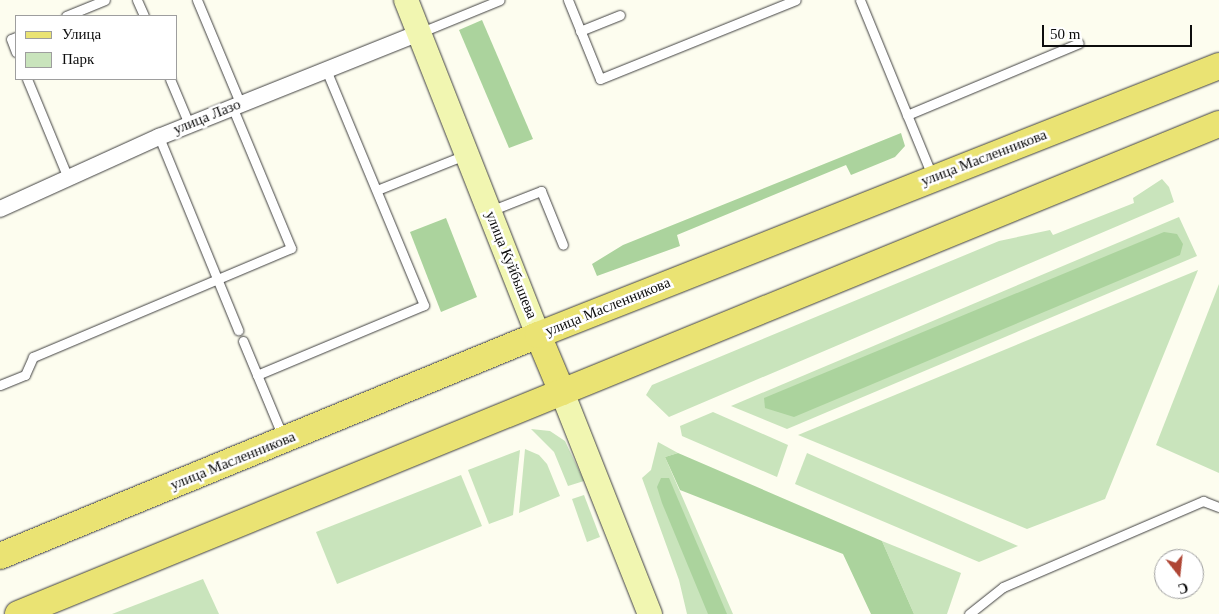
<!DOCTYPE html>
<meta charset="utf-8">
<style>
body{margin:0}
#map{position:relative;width:1219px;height:614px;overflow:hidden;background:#fdfdef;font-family:Georgia,serif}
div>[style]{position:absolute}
.green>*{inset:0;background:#c9e4bc}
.forest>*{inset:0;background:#abd39d}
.roads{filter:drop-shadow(0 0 1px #404040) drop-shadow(0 0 1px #404040)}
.lane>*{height:9px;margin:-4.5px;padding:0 4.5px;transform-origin:4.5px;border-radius:4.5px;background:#fff}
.street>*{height:16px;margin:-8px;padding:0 8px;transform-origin:8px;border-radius:8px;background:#fff}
.secondary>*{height:24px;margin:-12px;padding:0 12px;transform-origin:12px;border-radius:12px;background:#f1f6b1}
.primary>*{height:26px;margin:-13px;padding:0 13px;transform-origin:13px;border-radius:13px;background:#eae373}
span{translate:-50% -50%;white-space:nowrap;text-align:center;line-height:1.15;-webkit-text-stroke:5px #fff;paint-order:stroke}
.street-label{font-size:15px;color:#0d0d0d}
.legend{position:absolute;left:15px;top:15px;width:162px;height:65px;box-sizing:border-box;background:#fff;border:1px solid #9e9e9e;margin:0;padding:6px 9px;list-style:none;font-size:15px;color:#0d0d0d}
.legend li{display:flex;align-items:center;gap:10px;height:25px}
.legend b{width:25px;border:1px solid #9e9e9e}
.north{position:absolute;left:1154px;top:549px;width:50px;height:50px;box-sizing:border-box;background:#fff;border:1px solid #9e9e9e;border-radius:50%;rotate:164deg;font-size:14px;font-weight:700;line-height:20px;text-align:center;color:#0d0d0d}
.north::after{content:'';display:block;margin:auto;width:18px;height:22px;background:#af4534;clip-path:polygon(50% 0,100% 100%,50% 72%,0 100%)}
.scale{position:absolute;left:1042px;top:25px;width:150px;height:22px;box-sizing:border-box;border:2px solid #0d0d0d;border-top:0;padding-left:6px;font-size:15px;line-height:18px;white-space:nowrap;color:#0d0d0d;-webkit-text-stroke:4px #fff;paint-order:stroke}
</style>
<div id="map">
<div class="green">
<i style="clip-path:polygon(1162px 179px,1169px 187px,1174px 202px,669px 417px,646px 395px,652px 385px,999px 241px,1050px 230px,1053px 235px,1134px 203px,1133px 198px)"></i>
<i style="clip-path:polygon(1179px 217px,1197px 256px,787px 429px,731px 406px)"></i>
<i style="clip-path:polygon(1198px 270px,1105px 499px,1027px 529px,798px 435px)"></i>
<i style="clip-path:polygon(1219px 284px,1219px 473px,1156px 445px)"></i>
<i style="clip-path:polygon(713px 412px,788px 445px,777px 477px,682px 436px,680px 426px)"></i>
<i style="clip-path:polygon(531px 429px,550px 431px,565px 441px,584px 481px,568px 486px,554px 452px)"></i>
<i style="clip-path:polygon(658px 442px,678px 453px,665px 457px,733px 614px,687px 614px,679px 580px,642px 478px,651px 470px)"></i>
<i style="clip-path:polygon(525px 449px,539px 455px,547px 464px,560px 496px,519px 513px)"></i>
<i style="clip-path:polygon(520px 450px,513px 515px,489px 524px,468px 470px)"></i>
<i style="clip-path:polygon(807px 453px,1018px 546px,979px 562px,795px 484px)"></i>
<i style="clip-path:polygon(461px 475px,482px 526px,337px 584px,316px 532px)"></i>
<i style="clip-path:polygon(584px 495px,600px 537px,587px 542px,572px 499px)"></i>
<i style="clip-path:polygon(882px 541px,961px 573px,947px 614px,914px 614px)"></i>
<i style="clip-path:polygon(203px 579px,219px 614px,112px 614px)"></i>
</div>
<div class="forest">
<i style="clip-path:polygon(482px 20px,533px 139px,509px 148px,459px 30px)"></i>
<i style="clip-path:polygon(901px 133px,905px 146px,895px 157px,851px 175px,846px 165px,677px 235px,680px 246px,597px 276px,592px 264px,623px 245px)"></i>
<i style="clip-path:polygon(446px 218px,477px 297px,441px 312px,410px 232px)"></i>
<i style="clip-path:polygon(1164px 232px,1177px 234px,1183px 244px,1180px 255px,794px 417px,765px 408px,764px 398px)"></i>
<i style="clip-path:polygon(678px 453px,882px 541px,914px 614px,871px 614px,843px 554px,680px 490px,665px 457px)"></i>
<i style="clip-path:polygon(661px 478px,669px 478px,727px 614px,708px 614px,662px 503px,657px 487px)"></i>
</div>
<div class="roads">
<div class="lane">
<i style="left:137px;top:0;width:17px;rotate:66deg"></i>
<i style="left:197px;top:0;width:112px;rotate:67.3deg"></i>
<i style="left:568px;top:0;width:85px;rotate:67.9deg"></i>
<i style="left:600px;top:79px;width:211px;rotate:-22deg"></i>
<i style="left:860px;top:0;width:192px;rotate:67.7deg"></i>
<i style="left:66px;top:16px;width:42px;rotate:-22.3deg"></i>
<i style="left:580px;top:31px;width:43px;rotate:-21.8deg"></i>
<i style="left:419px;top:33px;width:87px;rotate:-22.2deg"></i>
<i style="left:16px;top:37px;width:5px;rotate:158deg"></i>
<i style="left:11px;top:39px;width:14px;rotate:69deg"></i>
<i style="left:27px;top:79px;width:107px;rotate:67.5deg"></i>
<i style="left:170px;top:79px;width:49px;rotate:67.1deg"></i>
<i style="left:907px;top:115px;width:186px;rotate:-22.7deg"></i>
<i style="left:159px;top:137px;width:209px;rotate:67.7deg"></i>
<i style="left:377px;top:190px;width:95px;rotate:-21.7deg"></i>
<i style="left:490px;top:211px;width:55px;rotate:-21.4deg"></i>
<i style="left:541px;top:191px;width:58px;rotate:67.8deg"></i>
<i style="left:243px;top:341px;width:104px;rotate:67.4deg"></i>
<i style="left:257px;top:375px;width:181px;rotate:-22.7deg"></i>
<i style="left:424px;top:305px;width:255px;rotate:-112.6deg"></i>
<i style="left:0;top:385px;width:27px;rotate:-22deg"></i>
<i style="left:25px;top:375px;width:20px;rotate:-66deg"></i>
<i style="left:33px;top:357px;width:280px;rotate:-22.9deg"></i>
<i style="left:291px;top:248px;width:154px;rotate:-112.6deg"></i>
<i style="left:969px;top:614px;width:43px;rotate:-38.5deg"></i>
<i style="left:1003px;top:587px;width:218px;rotate:-23.3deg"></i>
<i style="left:1203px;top:501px;width:17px;rotate:21deg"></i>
</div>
<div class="street">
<i style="left:0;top:209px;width:175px;rotate:-24.4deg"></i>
<i style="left:159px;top:137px;width:280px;rotate:-21.8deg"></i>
</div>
<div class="secondary">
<i style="left:406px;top:0;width:360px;rotate:68.5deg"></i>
<i style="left:562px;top:392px;width:239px;rotate:68.4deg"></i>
</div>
<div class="primary">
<i style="left:538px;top:335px;width:62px;rotate:67.2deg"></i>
<i style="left:0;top:556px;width:582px;rotate:-22.33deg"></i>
<i style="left:538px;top:335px;width:732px;rotate:-21.55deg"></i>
<i style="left:18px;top:614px;width:1297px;rotate:-22.2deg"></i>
</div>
</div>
<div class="street-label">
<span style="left:207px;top:117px;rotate:-22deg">улица Лазо</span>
<span style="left:984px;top:158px;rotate:-21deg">улица Масленникова</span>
<span style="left:511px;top:265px;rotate:68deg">улица Куйбышева</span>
<span style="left:608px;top:307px;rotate:-22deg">улица Масленникова</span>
<span style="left:233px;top:461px;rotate:-22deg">улица Масленникова</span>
</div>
<ul class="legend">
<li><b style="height:6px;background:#eae373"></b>Улица</li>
<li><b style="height:14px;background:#c9e4bc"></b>Парк</li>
</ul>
<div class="north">С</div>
<div class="scale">50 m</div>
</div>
